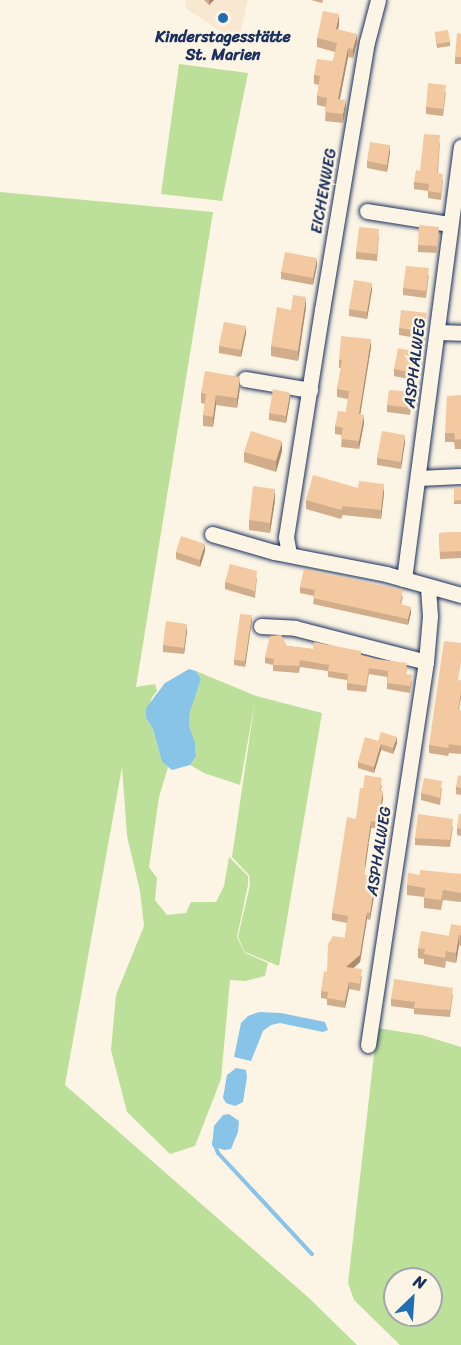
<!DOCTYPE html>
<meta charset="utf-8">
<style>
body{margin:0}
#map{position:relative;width:461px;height:1345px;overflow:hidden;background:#fcf5e5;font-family:Sriracha,sans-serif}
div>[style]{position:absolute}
.built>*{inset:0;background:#f9e8d1}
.green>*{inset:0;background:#bcdf99}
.water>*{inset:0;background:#88c3e8}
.stream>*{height:4px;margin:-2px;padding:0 2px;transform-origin:2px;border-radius:2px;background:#88c3e8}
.roads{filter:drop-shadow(0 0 2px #1b2f5e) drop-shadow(0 0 2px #1b2f5e)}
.minor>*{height:15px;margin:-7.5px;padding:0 7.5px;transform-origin:7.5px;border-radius:7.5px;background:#fcf5e5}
.wall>*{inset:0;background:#d1ad8b}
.shaded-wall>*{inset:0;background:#aa8d71}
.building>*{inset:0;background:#f3c9a2}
.dots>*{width:16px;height:16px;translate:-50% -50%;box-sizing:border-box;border:3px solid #fcf5e5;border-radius:50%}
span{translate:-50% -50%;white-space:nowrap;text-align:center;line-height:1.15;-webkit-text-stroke:5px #fcf5e5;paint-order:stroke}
.poi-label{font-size:16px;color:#1b2f5e;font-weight:700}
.street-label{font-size:16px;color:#1b2f5e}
.north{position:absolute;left:383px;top:1267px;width:60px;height:60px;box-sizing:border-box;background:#fcf5e5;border:2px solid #a2a6af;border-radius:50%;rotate:25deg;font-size:16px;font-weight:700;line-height:24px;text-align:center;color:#1b2f5e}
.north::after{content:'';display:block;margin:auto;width:21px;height:27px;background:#1f6fb2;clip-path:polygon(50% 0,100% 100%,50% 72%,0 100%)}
</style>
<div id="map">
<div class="built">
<i style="clip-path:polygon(186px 0,248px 0,240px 33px,234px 40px,185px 8px)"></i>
</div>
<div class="green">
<i style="clip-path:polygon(179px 64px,248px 73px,222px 201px,161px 194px)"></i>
<i style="clip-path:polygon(0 192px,213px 212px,136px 687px,155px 684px,157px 691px,152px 697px,146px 718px,153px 729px,162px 762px,168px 767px,159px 797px,149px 867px,157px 878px,155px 900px,167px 915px,186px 913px,191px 902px,216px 902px,224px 886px,229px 857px,248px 876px,248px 885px,237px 937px,245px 953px,268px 963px,265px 976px,245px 981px,230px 980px,221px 1079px,195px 1146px,170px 1154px,127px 1112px,111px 1050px,116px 995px,144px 926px,140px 891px,127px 836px,122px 767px,65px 1085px,309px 1298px,357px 1345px,0 1345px)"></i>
<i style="clip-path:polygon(196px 671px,256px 696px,322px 713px,279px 966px,245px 952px,238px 937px,250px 885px,249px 875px,232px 857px,255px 701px,240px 785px,204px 773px,190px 765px,196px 755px,195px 743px,189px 725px,190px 711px,201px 679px)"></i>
<i style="clip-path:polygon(evenodd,377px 1028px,422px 1035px,461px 1047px,461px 1345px,400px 1345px,354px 1300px,348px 1283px,377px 1028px,395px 1279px,431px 1279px,431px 1315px,395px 1315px,395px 1279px)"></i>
</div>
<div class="water">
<i style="clip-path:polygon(189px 669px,196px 671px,201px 679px,190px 712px,189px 725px,195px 743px,196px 756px,190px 765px,172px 770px,162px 762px,153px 729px,146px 718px,146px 708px,165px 683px)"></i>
<i style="clip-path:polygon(259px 1012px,281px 1013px,325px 1022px,328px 1030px,323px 1032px,280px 1023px,271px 1025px,263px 1031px,251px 1061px,234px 1057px,241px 1023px,248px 1016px)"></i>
<i style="clip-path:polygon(236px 1068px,246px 1070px,247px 1077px,243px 1102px,235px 1106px,226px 1103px,223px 1098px,227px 1075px)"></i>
<i style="clip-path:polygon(229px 1114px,239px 1121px,238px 1132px,231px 1149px,224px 1150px,212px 1146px,214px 1126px,223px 1115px)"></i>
</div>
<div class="stream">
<i style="left:214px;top:1143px;width:11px;rotate:68deg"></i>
<i style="left:218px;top:1153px;width:138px;rotate:47.1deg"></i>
</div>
<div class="roads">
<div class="minor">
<i style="left:367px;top:211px;width:83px;rotate:9deg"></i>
<i style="left:437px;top:332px;width:24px;rotate:2deg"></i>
<i style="left:245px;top:379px;width:66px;rotate:9.6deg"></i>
<i style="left:418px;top:478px;width:43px;rotate:-2.7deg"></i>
<i style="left:212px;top:534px;width:65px;rotate:16.2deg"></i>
<i style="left:274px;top:552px;width:114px;rotate:11.1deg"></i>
<i style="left:386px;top:574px;width:78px;rotate:15.6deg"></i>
<i style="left:289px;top:554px;width:17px;rotate:-100deg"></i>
<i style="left:286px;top:537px;width:230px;rotate:-81deg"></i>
<i style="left:322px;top:310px;width:272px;rotate:-80.5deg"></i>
<i style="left:367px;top:42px;width:43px;rotate:-75.3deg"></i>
<i style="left:404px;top:579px;width:436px;rotate:-82.5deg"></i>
<i style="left:261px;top:626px;width:34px;rotate:3deg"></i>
<i style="left:295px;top:628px;width:135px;rotate:14.5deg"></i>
<i style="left:368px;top:1045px;width:387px;rotate:-81.4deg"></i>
<i style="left:426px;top:662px;width:46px;rotate:-85deg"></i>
<i style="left:430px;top:616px;width:29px;rotate:-94deg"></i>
</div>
</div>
<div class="wall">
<i style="clip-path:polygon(204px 0,214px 0,209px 5px)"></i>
<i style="clip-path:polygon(311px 0,323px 0,322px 3px)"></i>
<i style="clip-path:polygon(339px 24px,338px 30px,357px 43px,353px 58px,348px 57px,340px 99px,346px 109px,343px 123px,325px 121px,326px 107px,317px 105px,317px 96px,319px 85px,314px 84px,314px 75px,333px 61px,335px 52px,317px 47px,317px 38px)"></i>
<i style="clip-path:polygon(435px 32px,450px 42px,450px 46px,437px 48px)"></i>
<i style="clip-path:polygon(461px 34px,461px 64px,455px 64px,455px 57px)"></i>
<i style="clip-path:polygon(446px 92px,443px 116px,426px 114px,426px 107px)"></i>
<i style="clip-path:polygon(440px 142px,438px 173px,443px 181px,441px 200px,428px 198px,428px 191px,414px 189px,414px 182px)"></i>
<i style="clip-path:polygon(390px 152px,387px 172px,367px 168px,367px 161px)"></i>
<i style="clip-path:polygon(439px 234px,437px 253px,418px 252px,418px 245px)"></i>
<i style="clip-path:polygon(379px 236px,377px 261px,356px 259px,356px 252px)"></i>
<i style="clip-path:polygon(317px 265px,313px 285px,281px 279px,281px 272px)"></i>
<i style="clip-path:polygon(429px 275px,426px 298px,403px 295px,403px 288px)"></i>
<i style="clip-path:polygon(372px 290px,367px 319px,349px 316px,349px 309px)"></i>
<i style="clip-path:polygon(306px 307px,298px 361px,271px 356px,271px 346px,291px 310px)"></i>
<i style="clip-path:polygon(427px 320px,424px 345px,411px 344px,411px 337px,399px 335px,399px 328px)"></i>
<i style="clip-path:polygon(246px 333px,241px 357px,219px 353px,219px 346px)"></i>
<i style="clip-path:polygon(371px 347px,360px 415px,364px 423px,359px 449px,341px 447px,342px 435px,335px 434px,335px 426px,346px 412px,348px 399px,337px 397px,337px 389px,341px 368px,339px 368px,339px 360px)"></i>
<i style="clip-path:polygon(417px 359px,413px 380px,394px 376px,394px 369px)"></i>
<i style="clip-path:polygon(240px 387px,237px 408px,216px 405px,213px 427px,203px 426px,203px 415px,205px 404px,201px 403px,201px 393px)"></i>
<i style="clip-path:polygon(461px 395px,461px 449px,455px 449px,454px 442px,445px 442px,445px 433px)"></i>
<i style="clip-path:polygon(412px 399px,410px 415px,387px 412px,387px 405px)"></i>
<i style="clip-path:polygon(290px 400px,286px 423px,269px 420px,269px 413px)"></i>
<i style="clip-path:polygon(405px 442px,401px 469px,377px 465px,377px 458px)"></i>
<i style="clip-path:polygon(282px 451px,276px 472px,244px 462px,244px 452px)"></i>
<i style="clip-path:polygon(358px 488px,384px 493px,381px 519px,343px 515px,341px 519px,306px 509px,306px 500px)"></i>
<i style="clip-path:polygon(454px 488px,461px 488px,461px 504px,454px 504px)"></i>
<i style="clip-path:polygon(275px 500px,270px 533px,249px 530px,249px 520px)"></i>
<i style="clip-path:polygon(461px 532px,461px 558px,440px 559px,439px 533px)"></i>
<i style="clip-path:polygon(205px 551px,200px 567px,176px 559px,176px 552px)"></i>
<i style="clip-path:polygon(257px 578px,255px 598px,225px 589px,225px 582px)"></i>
<i style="clip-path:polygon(300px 587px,403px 596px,401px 605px,411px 613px,408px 625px,313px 604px,314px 596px,300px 593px)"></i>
<i style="clip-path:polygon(252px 620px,245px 667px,234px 665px,234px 660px)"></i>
<i style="clip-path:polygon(187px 631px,184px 654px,163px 652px,163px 645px)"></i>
<i style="clip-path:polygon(287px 646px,361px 655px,407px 669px,406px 674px,412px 682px,410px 693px,387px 689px,387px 677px,369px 674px,366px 692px,347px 690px,347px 680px,328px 677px,328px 671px,300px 667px,299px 673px,273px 671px,273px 665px,265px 663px,265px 657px)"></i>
<i style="clip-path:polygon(460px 680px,461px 681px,461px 699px,459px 710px,461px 711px,461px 754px,449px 753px,448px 756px,429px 753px,429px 745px)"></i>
<i style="clip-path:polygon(378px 741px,397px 743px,393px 754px,381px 750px,374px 773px,358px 768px,358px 762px)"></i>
<i style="clip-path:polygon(461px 776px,461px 795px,456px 794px,456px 787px)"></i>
<i style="clip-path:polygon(382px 785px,381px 791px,383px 798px,378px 829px,371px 828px,365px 869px,365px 875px,376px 884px,370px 920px,367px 919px,360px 962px,354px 968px,362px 977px,360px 991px,349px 989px,345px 1008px,327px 1005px,327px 999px,321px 998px,321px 991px,327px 972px,345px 938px,347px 923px,332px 920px,332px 913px,356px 819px,363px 788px)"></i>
<i style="clip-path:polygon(442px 788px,440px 805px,421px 800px,421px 793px)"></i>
<i style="clip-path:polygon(461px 814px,461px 836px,457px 835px,457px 828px)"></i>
<i style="clip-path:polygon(453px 826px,450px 847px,415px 845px,415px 838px)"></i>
<i style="clip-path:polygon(461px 874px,461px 902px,443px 900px,441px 910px,424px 908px,424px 897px,407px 895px,407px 885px,420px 875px)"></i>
<i style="clip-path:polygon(461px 926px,461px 946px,459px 945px,456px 963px,446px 961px,445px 968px,424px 964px,424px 959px,418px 958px,418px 948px,449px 936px)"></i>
<i style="clip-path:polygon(453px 994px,450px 1017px,414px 1014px,414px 1009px,391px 1006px,391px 999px)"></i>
</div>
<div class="shaded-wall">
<i style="clip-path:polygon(209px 0,214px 0,209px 5px)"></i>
<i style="clip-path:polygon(339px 14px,339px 24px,336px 38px,336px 29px)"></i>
<i style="clip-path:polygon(357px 34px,357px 43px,353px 58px,353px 49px)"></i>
<i style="clip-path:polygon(348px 48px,348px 57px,338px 108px,338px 99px)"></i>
<i style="clip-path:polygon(346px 100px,346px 109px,343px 123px,343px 114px)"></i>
<i style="clip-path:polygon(390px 145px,390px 152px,387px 172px,387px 165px)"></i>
<i style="clip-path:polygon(317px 258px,317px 265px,313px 285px,313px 278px)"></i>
<i style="clip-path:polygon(372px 283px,372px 290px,367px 319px,367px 312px)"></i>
<i style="clip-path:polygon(306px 297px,306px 307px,298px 361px,298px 351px)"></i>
<i style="clip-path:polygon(246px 326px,246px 333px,241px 357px,241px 350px)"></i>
<i style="clip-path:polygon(371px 339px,371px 347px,359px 422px,359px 414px)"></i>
<i style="clip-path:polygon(417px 352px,417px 359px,413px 380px,413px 373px)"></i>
<i style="clip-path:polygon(240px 377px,240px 387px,237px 408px,237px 398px)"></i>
<i style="clip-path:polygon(290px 393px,290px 400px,286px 423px,286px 416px)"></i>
<i style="clip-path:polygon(216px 395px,216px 405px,213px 427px,213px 417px)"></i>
<i style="clip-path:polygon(364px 415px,364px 423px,359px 449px,359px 441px)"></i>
<i style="clip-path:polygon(405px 435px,405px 442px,401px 469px,401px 462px)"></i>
<i style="clip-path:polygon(282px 441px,282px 451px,276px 472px,276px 461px)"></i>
<i style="clip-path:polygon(384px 484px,384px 493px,381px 519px,381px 510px)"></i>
<i style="clip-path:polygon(275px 489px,275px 500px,270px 533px,270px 523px)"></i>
<i style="clip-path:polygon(205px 544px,205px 551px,200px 567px,200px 560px)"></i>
<i style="clip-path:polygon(411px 607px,411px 613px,408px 625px,408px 619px)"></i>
<i style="clip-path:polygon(252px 615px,252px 620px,245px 667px,245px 661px)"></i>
<i style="clip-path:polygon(187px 624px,187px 631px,184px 654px,184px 648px)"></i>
<i style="clip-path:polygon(397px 737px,397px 743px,393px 754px,393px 748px)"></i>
<i style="clip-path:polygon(381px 744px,381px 750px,374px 773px,374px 767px)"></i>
<i style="clip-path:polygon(383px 791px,383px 798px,378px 829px,378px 822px)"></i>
<i style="clip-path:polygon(371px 821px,371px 828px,365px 869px,365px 862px)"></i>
<i style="clip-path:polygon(376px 876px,376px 884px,370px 920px,370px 913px)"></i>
<i style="clip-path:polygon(367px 912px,367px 919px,360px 962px,346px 974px,346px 967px)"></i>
<i style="clip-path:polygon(459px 935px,459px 945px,456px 963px,456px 953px)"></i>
<i style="clip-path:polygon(349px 982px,349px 989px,345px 1008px,345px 1001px)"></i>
</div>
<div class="building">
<i style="clip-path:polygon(323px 11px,339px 14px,336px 29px,357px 34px,353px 49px,348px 48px,338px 99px,346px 100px,343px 114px,325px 112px,327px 98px,317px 96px,320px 76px,314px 75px,317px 59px,333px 61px,337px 43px,317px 38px)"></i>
<i style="clip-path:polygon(448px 30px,450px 42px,437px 44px,435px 32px)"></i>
<i style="clip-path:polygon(457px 33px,461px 34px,461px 57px,455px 57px)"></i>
<i style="clip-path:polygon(428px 83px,446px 85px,443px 109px,426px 107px)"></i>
<i style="clip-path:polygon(424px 134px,440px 135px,437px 173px,443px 174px,441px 193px,428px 191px,429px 184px,414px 182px,416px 170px,420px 171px)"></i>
<i style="clip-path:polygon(370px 142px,390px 145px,387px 165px,367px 161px)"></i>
<i style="clip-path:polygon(419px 225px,439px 227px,437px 246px,418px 245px)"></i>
<i style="clip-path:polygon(359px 227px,379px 229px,377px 254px,356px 252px)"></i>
<i style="clip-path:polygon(285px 252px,317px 258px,313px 278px,281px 272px)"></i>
<i style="clip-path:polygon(406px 266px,429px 268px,426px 291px,403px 288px)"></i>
<i style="clip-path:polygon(354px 280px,372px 283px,367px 312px,349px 309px)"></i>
<i style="clip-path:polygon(293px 295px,306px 297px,298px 351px,271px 346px,277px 307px,291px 310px)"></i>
<i style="clip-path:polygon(401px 310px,427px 313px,424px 338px,411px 337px,412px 330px,399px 328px)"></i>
<i style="clip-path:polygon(224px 322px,246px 326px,241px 350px,219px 346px)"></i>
<i style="clip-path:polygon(341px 336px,371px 339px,359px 414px,364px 415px,359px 441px,341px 439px,343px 428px,335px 426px,338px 411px,346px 412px,349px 391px,337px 389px,342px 360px,339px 360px)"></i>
<i style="clip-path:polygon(398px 348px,417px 352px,413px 373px,394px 369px)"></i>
<i style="clip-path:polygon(205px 371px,240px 377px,237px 398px,216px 395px,213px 417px,203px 415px,206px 394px,201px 393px)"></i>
<i style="clip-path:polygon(273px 389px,290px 393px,286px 416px,269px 413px)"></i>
<i style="clip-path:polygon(389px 390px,412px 392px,410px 408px,387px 405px)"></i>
<i style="clip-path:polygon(461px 395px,461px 439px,455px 440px,454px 433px,445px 433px,447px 396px)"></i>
<i style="clip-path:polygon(251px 431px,282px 441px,276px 461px,244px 452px)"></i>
<i style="clip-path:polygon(382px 431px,405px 435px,401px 462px,377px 458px)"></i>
<i style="clip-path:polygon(313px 475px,358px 488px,359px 481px,384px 484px,381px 510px,343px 506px,341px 510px,306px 500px)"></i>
<i style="clip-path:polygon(253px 486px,275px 489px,270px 523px,249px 520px)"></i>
<i style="clip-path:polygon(454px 488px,461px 488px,461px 500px,454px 501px)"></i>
<i style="clip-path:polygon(461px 532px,461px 551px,440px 552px,439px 533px)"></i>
<i style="clip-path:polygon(181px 536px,205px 544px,200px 560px,176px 552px)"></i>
<i style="clip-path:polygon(230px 564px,257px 571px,255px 591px,225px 582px)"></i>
<i style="clip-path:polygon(304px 569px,403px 590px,400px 604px,411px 607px,408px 619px,313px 598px,315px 590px,300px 587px)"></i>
<i style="clip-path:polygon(240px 614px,252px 615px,245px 661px,234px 660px)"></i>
<i style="clip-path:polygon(166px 621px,187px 624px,184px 648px,163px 645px)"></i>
<i style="clip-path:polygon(281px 635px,287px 646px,313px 649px,314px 642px,361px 651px,361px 655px,376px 659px,407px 663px,406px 674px,412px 675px,410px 686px,387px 683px,388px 671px,369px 668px,366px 686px,347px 683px,348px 674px,328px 671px,329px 665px,300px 660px,299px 666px,273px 665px,274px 659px,265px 657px,270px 636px)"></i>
<i style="clip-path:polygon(444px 641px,461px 643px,461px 662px,458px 680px,461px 681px,461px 691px,458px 710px,461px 711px,461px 746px,449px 744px,448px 748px,429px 745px)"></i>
<i style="clip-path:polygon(381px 732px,397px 737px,393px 748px,381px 744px,374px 767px,358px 762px,365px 737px,378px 741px)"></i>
<i style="clip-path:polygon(365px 775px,382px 778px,380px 791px,383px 791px,378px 822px,371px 821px,365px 862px,365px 875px,376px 876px,370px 913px,367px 912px,360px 955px,346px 967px,362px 969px,360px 984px,349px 982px,345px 1001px,327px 998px,328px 992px,321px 991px,324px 971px,327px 972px,328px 944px,333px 936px,345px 938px,348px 916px,332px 913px,347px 817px,356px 819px,360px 788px,363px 788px)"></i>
<i style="clip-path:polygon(458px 775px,461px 776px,461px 788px,456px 787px)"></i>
<i style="clip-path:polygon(424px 778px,442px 781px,440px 798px,421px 793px)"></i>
<i style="clip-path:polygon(418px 814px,453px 819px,450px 840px,415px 838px)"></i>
<i style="clip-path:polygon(459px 814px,461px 814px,461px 829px,457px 828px)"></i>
<i style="clip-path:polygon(420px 870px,461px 874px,461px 893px,443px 890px,441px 900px,424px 898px,425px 888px,407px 885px,408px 873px,420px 875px)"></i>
<i style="clip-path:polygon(451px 924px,461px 926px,461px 935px,459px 935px,456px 953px,446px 951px,445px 958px,424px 954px,425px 949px,418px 948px,421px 931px,449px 936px)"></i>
<i style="clip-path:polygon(394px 979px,453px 988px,450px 1010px,414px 1008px,415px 1002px,391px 999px)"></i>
</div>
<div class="dots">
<i style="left:223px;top:18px;background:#1f6fb2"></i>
</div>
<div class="poi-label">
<span style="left:223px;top:46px">Kinderstagesstätte<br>St. Marien</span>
</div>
<div class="street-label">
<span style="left:324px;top:191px;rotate:-80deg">EICHENWEG</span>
<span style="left:415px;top:363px;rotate:-83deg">ASPHALWEG</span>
<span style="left:379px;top:851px;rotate:-81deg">ASPHALWEG</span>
</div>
<div class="north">N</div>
</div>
